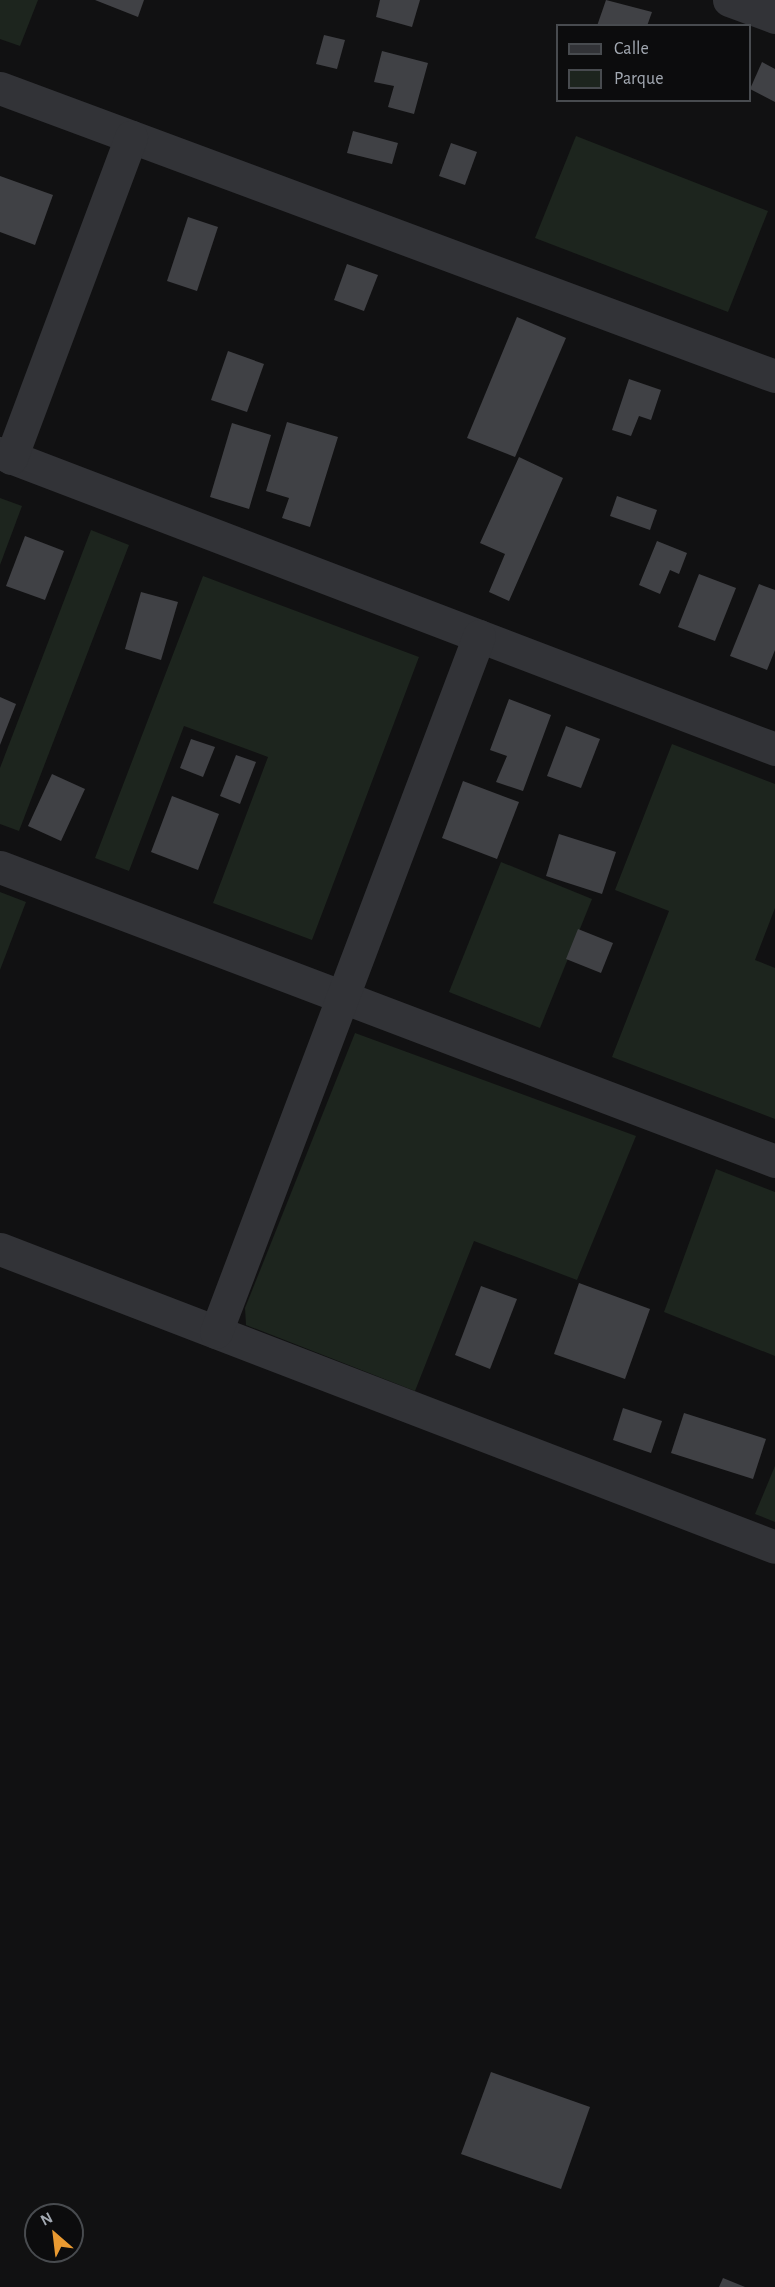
<!DOCTYPE html>
<style>
body{margin:0}
#map{position:relative;width:775px;height:2287px;overflow:hidden;background:#111112;font-family:"Alegreya Sans",sans-serif}
div>[style]{position:absolute}
.green>*{inset:0;background:#1d251e}
.building>*{inset:0;background:#404145}
.street>*{height:33px;margin:-16.5px;padding:0 16.5px;transform-origin:16.5px;border-radius:16.5px;background:#323337}
span{translate:-50% -50%;white-space:nowrap;text-align:center;line-height:1.15;-webkit-text-stroke:5px #0c0c0d;paint-order:stroke}
.legend{position:absolute;left:556px;top:24px;width:195px;height:78px;box-sizing:border-box;background:#0c0c0d;border:2px solid #484b4f;margin:0;padding:8px 10px;list-style:none;font-size:18px;color:#a3a9b2}
.legend li{display:flex;align-items:center;gap:12px;height:30px}
.legend b{width:30px;border:2px solid #484b4f}
.north{position:absolute;left:24px;top:2203px;width:60px;height:60px;box-sizing:border-box;background:#0c0c0d;border:2px solid #484b4f;border-radius:50%;rotate:332deg;font-size:16px;font-weight:700;line-height:24px;text-align:center;color:#a3a9b2}
.north::after{content:'';display:block;margin:auto;width:21px;height:27px;background:#ea9a31;clip-path:polygon(50% 0,100% 100%,50% 72%,0 100%)}
</style>
<div id="map">
<div class="green">
<i style="clip-path:polygon(0 0,38px 0,20px 46px,0 39px)"></i>
<i style="clip-path:polygon(576px 136px,768px 211px,728px 312px,535px 238px)"></i>
<i style="clip-path:polygon(0 498px,22px 506px,0 565px)"></i>
<i style="clip-path:polygon(91px 530px,129px 545px,19px 831px,0 824px,0 768px)"></i>
<i style="clip-path:polygon(203px 576px,419px 657px,312px 940px,213px 903px,268px 757px,184px 726px,129px 871px,95px 858px)"></i>
<i style="clip-path:polygon(672px 744px,775px 784px,775px 908px,755px 960px,775px 968px,775px 1119px,612px 1057px,669px 911px,615px 890px)"></i>
<i style="clip-path:polygon(501px 862px,592px 899px,540px 1028px,449px 992px)"></i>
<i style="clip-path:polygon(0 892px,26px 902px,0 970px)"></i>
<i style="clip-path:polygon(355px 1033px,636px 1136px,577px 1280px,474px 1241px,415px 1391px,246px 1325px,245px 1308px)"></i>
<i style="clip-path:polygon(716px 1169px,775px 1192px,775px 1356px,664px 1312px)"></i>
<i style="clip-path:polygon(775px 1466px,775px 1522px,755px 1514px)"></i>
</div>
<div class="building">
<i style="clip-path:polygon(95px 0,144px 0,138px 17px)"></i>
<i style="clip-path:polygon(380px 0,420px 0,412px 27px,376px 17px)"></i>
<i style="clip-path:polygon(606px 0,652px 12px,647px 26px,597px 26px)"></i>
<i style="clip-path:polygon(324px 35px,345px 40px,337px 69px,316px 64px)"></i>
<i style="clip-path:polygon(382px 51px,428px 63px,414px 114px,388px 107px,394px 86px,374px 82px)"></i>
<i style="clip-path:polygon(762px 62px,775px 69px,775px 102px,750px 89px)"></i>
<i style="clip-path:polygon(353px 131px,398px 143px,392px 164px,347px 153px)"></i>
<i style="clip-path:polygon(451px 143px,477px 152px,465px 185px,439px 176px)"></i>
<i style="clip-path:polygon(0 176px,53px 195px,35px 245px,0 232px)"></i>
<i style="clip-path:polygon(188px 217px,218px 227px,197px 291px,167px 281px)"></i>
<i style="clip-path:polygon(347px 264px,378px 275px,364px 311px,334px 300px)"></i>
<i style="clip-path:polygon(517px 317px,566px 338px,515px 457px,467px 438px)"></i>
<i style="clip-path:polygon(228px 351px,264px 364px,247px 412px,211px 400px)"></i>
<i style="clip-path:polygon(629px 379px,661px 390px,651px 420px,639px 416px,631px 436px,612px 430px)"></i>
<i style="clip-path:polygon(287px 422px,338px 437px,310px 527px,282px 518px,289px 498px,266px 491px)"></i>
<i style="clip-path:polygon(232px 423px,271px 435px,249px 509px,210px 497px)"></i>
<i style="clip-path:polygon(519px 457px,563px 478px,509px 601px,489px 592px,505px 554px,480px 543px)"></i>
<i style="clip-path:polygon(617px 496px,657px 510px,650px 530px,610px 516px)"></i>
<i style="clip-path:polygon(25px 536px,64px 551px,45px 600px,6px 586px)"></i>
<i style="clip-path:polygon(657px 541px,687px 553px,679px 574px,670px 570px,660px 594px,639px 585px)"></i>
<i style="clip-path:polygon(699px 574px,736px 588px,715px 641px,678px 627px)"></i>
<i style="clip-path:polygon(759px 584px,775px 590px,775px 650px,767px 670px,730px 656px)"></i>
<i style="clip-path:polygon(141px 592px,178px 602px,161px 660px,125px 649px)"></i>
<i style="clip-path:polygon(0 697px,16px 704px,0 745px)"></i>
<i style="clip-path:polygon(509px 699px,551px 715px,523px 791px,496px 782px,507px 756px,490px 750px)"></i>
<i style="clip-path:polygon(566px 726px,600px 739px,581px 788px,547px 776px)"></i>
<i style="clip-path:polygon(191px 739px,215px 747px,203px 777px,180px 768px)"></i>
<i style="clip-path:polygon(236px 755px,256px 762px,240px 804px,220px 796px)"></i>
<i style="clip-path:polygon(52px 774px,85px 789px,61px 841px,28px 826px)"></i>
<i style="clip-path:polygon(463px 781px,519px 802px,497px 859px,442px 838px)"></i>
<i style="clip-path:polygon(172px 796px,219px 814px,198px 870px,151px 852px)"></i>
<i style="clip-path:polygon(559px 834px,616px 852px,602px 894px,546px 876px)"></i>
<i style="clip-path:polygon(578px 929px,613px 943px,601px 973px,566px 959px)"></i>
<i style="clip-path:polygon(579px 1283px,650px 1309px,625px 1379px,554px 1354px)"></i>
<i style="clip-path:polygon(481px 1286px,517px 1299px,490px 1369px,455px 1355px)"></i>
<i style="clip-path:polygon(623px 1408px,662px 1421px,651px 1453px,613px 1440px)"></i>
<i style="clip-path:polygon(684px 1413px,766px 1439px,753px 1479px,671px 1453px)"></i>
<i style="clip-path:polygon(491px 2072px,590px 2107px,561px 2189px,461px 2154px)"></i>
<i style="clip-path:polygon(723px 2278px,745px 2287px,719px 2287px)"></i>
</div>
<div class="street">
<i style="left:729px;top:0;width:49px;rotate:20.3deg"></i>
<i style="left:0;top:88px;width:827px;rotate:20.39deg"></i>
<i style="left:0;top:453px;width:830px;rotate:20.9deg"></i>
<i style="left:11px;top:458px;width:343px;rotate:-69.5deg"></i>
<i style="left:0;top:867px;width:829px;rotate:20.77deg"></i>
<i style="left:0;top:1249px;width:830px;rotate:21.03deg"></i>
<i style="left:216px;top:1332px;width:744px;rotate:-69.3deg"></i>
</div>
<ul class="legend">
<li><b style="height:8px;background:#323337"></b>Calle</li>
<li><b style="height:16px;background:#1d251e"></b>Parque</li>
</ul>
<div class="north">N</div>
</div>
